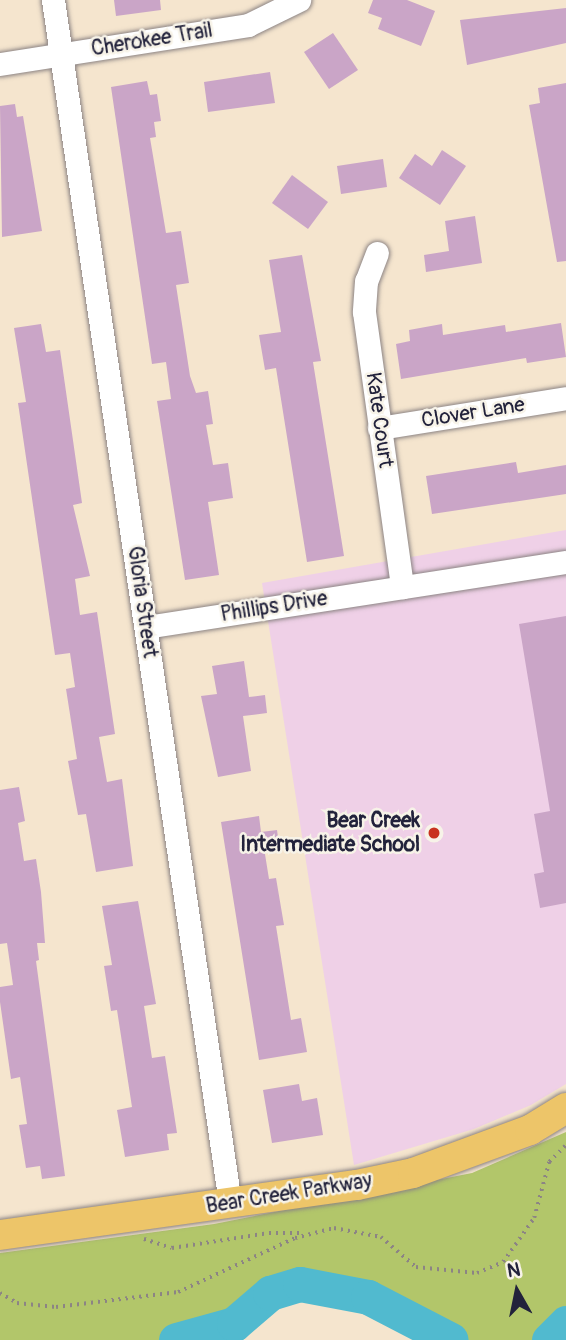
<!DOCTYPE html>
<style>
body{margin:0}
#map{position:relative;width:566px;height:1340px;overflow:hidden;background:#f5e5ce;font-family:Pangolin,sans-serif}
div>[style]{position:absolute}
.built>*{inset:0;background:#efd0e7}
.green>*{inset:0;background:#b2c66a}
.river>*{height:35px;margin:-17.5px;padding:0 17.5px;transform-origin:17.5px;border-radius:17.5px;background:#51bacf}
.building>*{inset:0;background:#caa5c7}
.path>*{height:3.5px;margin-top:-1.75px;transform-origin:0;background:repeating-linear-gradient(90deg,#8c8484 0 2px,transparent 0 7px)}
.roads{filter:drop-shadow(0 0 2px #8c8484) drop-shadow(0 0 2px #8c8484)}
.minor>*{height:23px;margin:-11.5px;padding:0 11.5px;transform-origin:11.5px;border-radius:11.5px;background:#fff}
.major>*{height:30px;margin:-15px;padding:0 15px;transform-origin:15px;border-radius:15px;background:#edc569}
.dots>*{width:19px;height:19px;translate:-50% -50%;box-sizing:border-box;border:4px solid #f7f3e8;border-radius:50%}
span{translate:-50% -50%;white-space:nowrap;text-align:center;line-height:1.15;-webkit-text-stroke:5px #f7f3e8;paint-order:stroke}
.street-label{font-size:21px;color:#22223b}
.poi-label{font-size:21px;color:#22223b;font-weight:700}
.right{translate:-100% -50%;text-align:right}
.north{position:absolute;left:482px;top:1256px;width:70px;height:70px;-webkit-text-stroke:5px #f7f3e8;paint-order:stroke;rotate:351deg;font-size:19px;font-weight:700;line-height:28px;text-align:center;color:#22223b}
.north::after{content:'';display:block;margin:auto;width:24px;height:32px;background:#22223b;clip-path:polygon(50% 0,100% 100%,50% 72%,0 100%)}
</style>
<div id="map">
<div class="built">
<i style="clip-path:polygon(566px 530px,566px 1084px,531px 1105px,474px 1129px,354px 1165px,262px 583px)"></i>
</div>
<div class="green">
<i style="clip-path:polygon(566px 1132px,566px 1324px,549px 1340px,451px 1340px,368px 1297px,300px 1284px,270px 1293px,234px 1324px,178px 1340px,0 1340px,0 1253px,214px 1224px,472px 1173px)"></i>
</div>
<div class="river">
<i style="left:176px;top:1340px;width:60px;rotate:-15.4deg"></i>
<i style="left:234px;top:1324px;width:48px;rotate:-40.7deg"></i>
<i style="left:270px;top:1293px;width:31px;rotate:-17deg"></i>
<i style="left:300px;top:1284px;width:69px;rotate:10.8deg"></i>
<i style="left:368px;top:1297px;width:93px;rotate:27.4deg"></i>
<i style="left:549px;top:1340px;width:24px;rotate:-45deg"></i>
</div>
<div class="building">
<i style="clip-path:polygon(114px 0,160px 0,161px 10px,116px 16px)"></i>
<i style="clip-path:polygon(373px 0,407px 0,435px 11px,421px 46px,378px 29px,382px 18px,368px 13px)"></i>
<i style="clip-path:polygon(566px 8px,566px 43px,467px 65px,460px 20px)"></i>
<i style="clip-path:polygon(333px 33px,358px 70px,329px 89px,304px 52px)"></i>
<i style="clip-path:polygon(270px 72px,275px 103px,208px 112px,204px 82px)"></i>
<i style="clip-path:polygon(147px 81px,150px 95px,157px 94px,161px 121px,154px 122px,156px 137px,150px 138px,166px 233px,181px 231px,189px 283px,176px 285px,190px 376px,196px 393px,208px 391px,213px 424px,206px 425px,213px 465px,228px 463px,233px 498px,208px 502px,219px 575px,185px 580px,157px 401px,171px 399px,166px 362px,152px 364px,111px 87px)"></i>
<i style="clip-path:polygon(566px 83px,566px 261px,557px 262px,529px 105px,540px 103px,538px 88px)"></i>
<i style="clip-path:polygon(15px 104px,17px 117px,23px 116px,42px 231px,2px 237px,0 106px)"></i>
<i style="clip-path:polygon(442px 150px,466px 166px,440px 205px,399px 178px,415px 154px,432px 166px)"></i>
<i style="clip-path:polygon(383px 159px,387px 187px,341px 194px,337px 166px)"></i>
<i style="clip-path:polygon(292px 175px,328px 202px,308px 229px,272px 203px)"></i>
<i style="clip-path:polygon(475px 216px,482px 263px,426px 272px,424px 255px,449px 251px,445px 221px)"></i>
<i style="clip-path:polygon(302px 255px,321px 361px,313px 362px,344px 556px,307px 562px,276px 368px,265px 370px,259px 335px,281px 332px,269px 260px)"></i>
<i style="clip-path:polygon(561px 323px,566px 357px,527px 363px,526px 358px,401px 379px,396px 344px,410px 341px,409px 330px,442px 324px,443px 335px,505px 325px,506px 332px)"></i>
<i style="clip-path:polygon(41px 324px,46px 352px,60px 350px,82px 503px,73px 505px,90px 576px,75px 579px,80px 615px,97px 612px,115px 734px,99px 737px,107px 782px,122px 779px,133px 866px,96px 872px,86px 814px,78px 815px,68px 761px,77px 759px,66px 689px,75px 687px,70px 653px,55px 655px,18px 403px,26px 402px,14px 328px)"></i>
<i style="clip-path:polygon(516px 462px,518px 473px,566px 465px,566px 494px,432px 514px,426px 476px)"></i>
<i style="clip-path:polygon(566px 616px,566px 903px,540px 908px,534px 874px,544px 872px,534px 814px,550px 811px,519px 624px)"></i>
<i style="clip-path:polygon(244px 661px,249px 697px,265px 695px,267px 713px,243px 716px,251px 771px,218px 777px,201px 696px,217px 694px,212px 666px)"></i>
<i style="clip-path:polygon(19px 787px,25px 821px,18px 823px,24px 861px,36px 859px,41px 892px,45px 943px,37px 943px,39px 960px,36px 961px,65px 1176px,42px 1179px,40px 1166px,26px 1168px,19px 1125px,27px 1124px,20px 1077px,11px 1079px,0 1002px,0 987px,13px 985px,7px 943px,0 944px,0 790px)"></i>
<i style="clip-path:polygon(259px 816px,261px 832px,277px 830px,279px 845px,264px 848px,269px 879px,276px 878px,284px 925px,276px 926px,291px 1020px,301px 1018px,307px 1052px,259px 1060px,221px 822px)"></i>
<i style="clip-path:polygon(138px 901px,156px 1004px,144px 1006px,152px 1058px,165px 1056px,177px 1133px,167px 1134px,169px 1150px,125px 1157px,117px 1110px,132px 1107px,117px 1010px,111px 1011px,104px 966px,112px 965px,102px 906px)"></i>
<i style="clip-path:polygon(299px 1084px,302px 1101px,317px 1098px,323px 1135px,272px 1143px,263px 1090px)"></i>
</div>
<div class="path">
<i style="left:144px;top:1239px;width:29px;rotate:18deg"></i>
<i style="left:172px;top:1248px;width:98px;rotate:-8.8deg"></i>
<i style="left:269px;top:1233px;width:35px"></i>
<i style="left:0;top:1293px;width:20px;rotate:30deg"></i>
<i style="left:17px;top:1303px;width:39px;rotate:6deg"></i>
<i style="left:56px;top:1307px;width:123px;rotate:-7deg"></i>
<i style="left:178px;top:1292px;width:129px;rotate:-24.8deg"></i>
<i style="left:295px;top:1238px;width:40px;rotate:-14.4deg"></i>
<i style="left:334px;top:1228px;width:48px;rotate:10.8deg"></i>
<i style="left:381px;top:1237px;width:46px;rotate:40.6deg"></i>
<i style="left:416px;top:1267px;width:61px;rotate:5.6deg"></i>
<i style="left:477px;top:1273px;width:28px;rotate:-23deg"></i>
<i style="left:503px;top:1262px;width:54px;rotate:-54.8deg"></i>
<i style="left:534px;top:1218px;width:58px;rotate:-75deg"></i>
<i style="left:549px;top:1162px;width:24px;rotate:-45deg"></i>
</div>
<div class="roads">
<div class="minor">
<i style="left:53px;top:0;width:1216px;rotate:81.63deg"></i>
<i style="left:0;top:64px;width:251px;rotate:-8.9deg"></i>
<i style="left:248px;top:25px;width:57px;rotate:-26.1deg"></i>
<i style="left:377px;top:253px;width:30px;rotate:111deg"></i>
<i style="left:366px;top:281px;width:31px;rotate:94deg"></i>
<i style="left:364px;top:312px;width:278px;rotate:82.1deg"></i>
<i style="left:379px;top:428px;width:189px;rotate:-9.1deg"></i>
<i style="left:146px;top:627px;width:425px;rotate:-8.8deg"></i>
</div>
<div class="major">
<i style="left:0;top:1235px;width:360px;rotate:-8deg"></i>
<i style="left:357px;top:1185px;width:57px;rotate:-12.1deg"></i>
<i style="left:413px;top:1173px;width:125px;rotate:-20.2deg"></i>
<i style="left:530px;top:1130px;width:42px;rotate:-31.4deg"></i>
</div>
</div>
<div class="dots">
<i style="left:434px;top:833px;background:#c8321e"></i>
</div>
<div class="street-label">
<span style="left:152px;top:40px;rotate:-9deg">Cherokee Trail</span>
<span style="left:473px;top:413px;rotate:-9deg">Clover Lane</span>
<span style="left:379px;top:420px;rotate:82deg">Kate Court</span>
<span style="left:142px;top:602px;rotate:82deg">Gloria Street</span>
<span style="left:274px;top:607px;rotate:-9deg">Phillips Drive</span>
<span style="left:289px;top:1194px;rotate:-9deg">Bear Creek Parkway</span>
</div>
<div class="poi-label">
<span class="right" style="left:420px;top:833px">Bear Creek<br>Intermediate School</span>
</div>
<div class="north">N</div>
</div>
